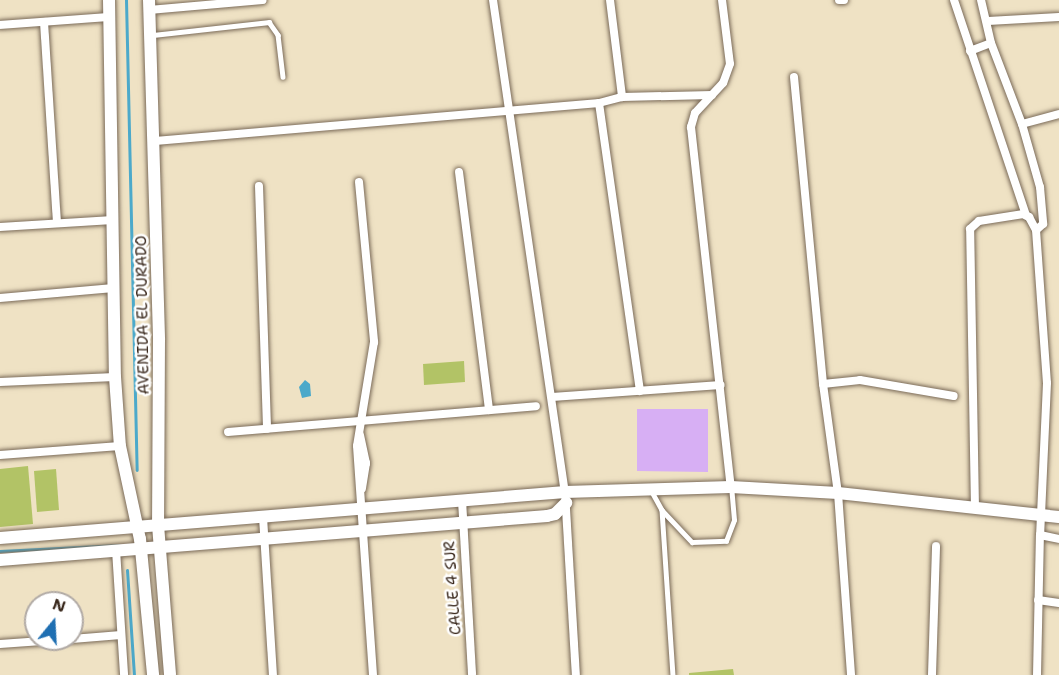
<!DOCTYPE html>
<style>
body{margin:0}
#map{position:relative;width:1059px;height:675px;overflow:hidden;background:#efe2c4;font-family:"Shantell Sans",sans-serif}
div>[style]{position:absolute}
.green>*{inset:0;background:#b2c366}
.water>*{inset:0;background:#4ca9ca}
.stream>*{height:3px;margin:-1.5px;padding:0 1.5px;transform-origin:1.5px;border-radius:1.5px;background:#4ca9ca}
.building>*{inset:0;background:#d7aff4}
.roads{filter:drop-shadow(0 0 2px #7a6a58) drop-shadow(0 0 2px #7a6a58)}
.lane>*{height:4.5px;margin:-2.25px;padding:0 2.25px;transform-origin:2.25px;border-radius:2.25px;background:#fff}
.street>*{height:8px;margin:-4px;padding:0 4px;transform-origin:4px;border-radius:4px;background:#fff}
.secondary>*{height:12px;margin:-6px;padding:0 6px;transform-origin:6px;border-radius:6px;background:#fff}
span{translate:-50% -50%;white-space:nowrap;text-align:center;line-height:1.15;-webkit-text-stroke:5px #fff;paint-order:stroke}
.street-label{font-size:15px;color:#3b2a1e}
.north{position:absolute;left:24px;top:591px;width:60px;height:60px;box-sizing:border-box;background:#fff;border:2px solid #b1aaa5;border-radius:50%;rotate:18deg;font-size:16px;font-weight:700;line-height:24px;text-align:center;color:#3b2a1e}
.north::after{content:'';display:block;margin:auto;width:21px;height:27px;background:#1f6fb2;clip-path:polygon(50% 0,100% 100%,50% 72%,0 100%)}
</style>
<div id="map">
<div class="green">
<i style="clip-path:polygon(464px 361px,465px 382px,424px 385px,423px 364px)"></i>
<i style="clip-path:polygon(28px 466px,33px 524px,0 527px,0 469px)"></i>
<i style="clip-path:polygon(56px 469px,59px 510px,37px 512px,34px 471px)"></i>
<i style="clip-path:polygon(733px 669px,734px 675px,689px 675px,689px 673px)"></i>
</div>
<div class="water">
<i style="clip-path:polygon(305px 380px,310px 384px,311px 396px,302px 398px,299px 387px)"></i>
</div>
<div class="stream">
<i style="left:126px;top:0;width:470px;rotate:88.7deg"></i>
<i style="left:0;top:551px;width:119px;rotate:-2.9deg"></i>
<i style="left:127px;top:570px;width:105px;rotate:86.2deg"></i>
</div>
<div class="building">
<i style="clip-path:polygon(637px 409px,708px 409px,708px 472px,637px 471px)"></i>
</div>
<div class="roads">
<div class="lane">
<i style="left:153px;top:35px;width:117px;rotate:-6.4deg"></i>
<i style="left:269px;top:22px;width:16px;rotate:55deg"></i>
<i style="left:278px;top:35px;width:42px;rotate:83.2deg"></i>
<i style="left:651px;top:490px;width:23px;rotate:61deg"></i>
<i style="left:662px;top:510px;width:165px;rotate:86.2deg"></i>
<i style="left:662px;top:510px;width:44px;rotate:46.8deg"></i>
<i style="left:692px;top:542px;width:34px;rotate:-2deg"></i>
<i style="left:726px;top:541px;width:22px;rotate:-69deg"></i>
<i style="left:734px;top:520px;width:33px;rotate:-95deg"></i>
</div>
<div class="street">
<i style="left:493px;top:0;width:497px;rotate:81.7deg"></i>
<i style="left:565px;top:492px;width:183px;rotate:86.6deg"></i>
<i style="left:610px;top:0;width:98px;rotate:82.9deg"></i>
<i style="left:722px;top:0;width:64px;rotate:82.9deg"></i>
<i style="left:730px;top:64px;width:20px;rotate:110deg"></i>
<i style="left:723px;top:83px;width:41px;rotate:133deg"></i>
<i style="left:695px;top:113px;width:15px;rotate:106deg"></i>
<i style="left:691px;top:127px;width:362px;rotate:83.7deg"></i>
<i style="left:839px;top:0;width:5px"></i>
<i style="left:954px;top:0;width:227px;rotate:71.5deg"></i>
<i style="left:981px;top:0;width:44px;rotate:76.9deg"></i>
<i style="left:991px;top:43px;width:87px;rotate:69.1deg"></i>
<i style="left:1022px;top:124px;width:66px;rotate:74.1deg"></i>
<i style="left:1040px;top:187px;width:37px;rotate:85deg"></i>
<i style="left:1043px;top:224px;width:9px;rotate:139deg"></i>
<i style="left:1036px;top:230px;width:153px;rotate:85.9deg"></i>
<i style="left:1047px;top:383px;width:152px;rotate:92.6deg"></i>
<i style="left:1040px;top:535px;width:19px;rotate:12deg"></i>
<i style="left:149px;top:10px;width:114px;rotate:-5deg"></i>
<i style="left:988px;top:21px;width:71px;rotate:-3.2deg"></i>
<i style="left:44px;top:22px;width:201px;rotate:86.3deg"></i>
<i style="left:0;top:25px;width:108px;rotate:-4.2deg"></i>
<i style="left:970px;top:51px;width:22px;rotate:-21deg"></i>
<i style="left:794px;top:77px;width:308px;rotate:84.6deg"></i>
<i style="left:823px;top:384px;width:110px;rotate:82.2deg"></i>
<i style="left:838px;top:493px;width:182px;rotate:85.9deg"></i>
<i style="left:599px;top:103px;width:291px;rotate:81.9deg"></i>
<i style="left:1022px;top:124px;width:38px;rotate:-15deg"></i>
<i style="left:155px;top:141px;width:446px;rotate:-4.9deg"></i>
<i style="left:599px;top:103px;width:24px;rotate:-15deg"></i>
<i style="left:622px;top:97px;width:90px;rotate:-1.3deg"></i>
<i style="left:459px;top:172px;width:240px;rotate:82.8deg"></i>
<i style="left:359px;top:182px;width:161px;rotate:84.6deg"></i>
<i style="left:374px;top:342px;width:105px;rotate:99.3deg"></i>
<i style="left:357px;top:446px;width:230px;rotate:86deg"></i>
<i style="left:259px;top:186px;width:243px;rotate:88.1deg"></i>
<i style="left:0;top:227px;width:113px;rotate:-3.5deg"></i>
<i style="left:0;top:298px;width:114px;rotate:-5deg"></i>
<i style="left:0;top:382px;width:115px;rotate:-2.5deg"></i>
<i style="left:823px;top:384px;width:37px;rotate:-6deg"></i>
<i style="left:860px;top:380px;width:95px;rotate:9.7deg"></i>
<i style="left:552px;top:397px;width:169px;rotate:-4.1deg"></i>
<i style="left:228px;top:432px;width:309px;rotate:-4.8deg"></i>
<i style="left:360px;top:435px;width:29px;rotate:78deg"></i>
<i style="left:366px;top:463px;width:26px;rotate:99deg"></i>
<i style="left:0;top:455px;width:120px;rotate:-4.3deg"></i>
<i style="left:462px;top:500px;width:175px;rotate:86.7deg"></i>
<i style="left:975px;top:508px;width:279px;rotate:-91deg"></i>
<i style="left:970px;top:229px;width:12px;rotate:-42deg"></i>
<i style="left:979px;top:221px;width:45px;rotate:-9deg"></i>
<i style="left:1023px;top:214px;width:7px;rotate:27deg"></i>
<i style="left:1029px;top:217px;width:15px;rotate:62deg"></i>
<i style="left:263px;top:517px;width:158px;rotate:86.4deg"></i>
<i style="left:116px;top:550px;width:125px;rotate:86.3deg"></i>
<i style="left:1038px;top:600px;width:21px;rotate:8deg"></i>
<i style="left:72px;top:639px;width:49px;rotate:-4.7deg"></i>
<i style="left:0;top:644px;width:70px;rotate:-4.1deg"></i>
<i style="left:932px;top:675px;width:129px;rotate:-88.2deg"></i>
<i style="left:1037px;top:675px;width:140px;rotate:-88.8deg"></i>
</div>
<div class="secondary">
<i style="left:109px;top:0;width:377px;rotate:89.1deg"></i>
<i style="left:115px;top:377px;width:69px;rotate:85.9deg"></i>
<i style="left:120px;top:446px;width:95px;rotate:77.9deg"></i>
<i style="left:140px;top:539px;width:137px;rotate:84.5deg"></i>
<i style="left:149px;top:0;width:340px;rotate:88.3deg"></i>
<i style="left:159px;top:340px;width:185px;rotate:90.3deg"></i>
<i style="left:158px;top:525px;width:150px;rotate:85.4deg"></i>
<i style="left:0;top:538px;width:567px;rotate:-4.65deg"></i>
<i style="left:565px;top:492px;width:166px;rotate:-1.7deg"></i>
<i style="left:731px;top:487px;width:107px;rotate:3.2deg"></i>
<i style="left:838px;top:493px;width:222px;rotate:6.2deg"></i>
<i style="left:0;top:560px;width:549px;rotate:-4.6deg"></i>
<i style="left:547px;top:516px;width:8px;rotate:-14deg"></i>
<i style="left:555px;top:514px;width:16px;rotate:-45deg"></i>
</div>
</div>
<div class="street-label">
<span style="left:143px;top:315px;rotate:-91deg">AVENIDA EL DURADO</span>
<span style="left:453px;top:588px;rotate:-94deg">CALLE 4 SUR</span>
</div>
<div class="north">N</div>
</div>
